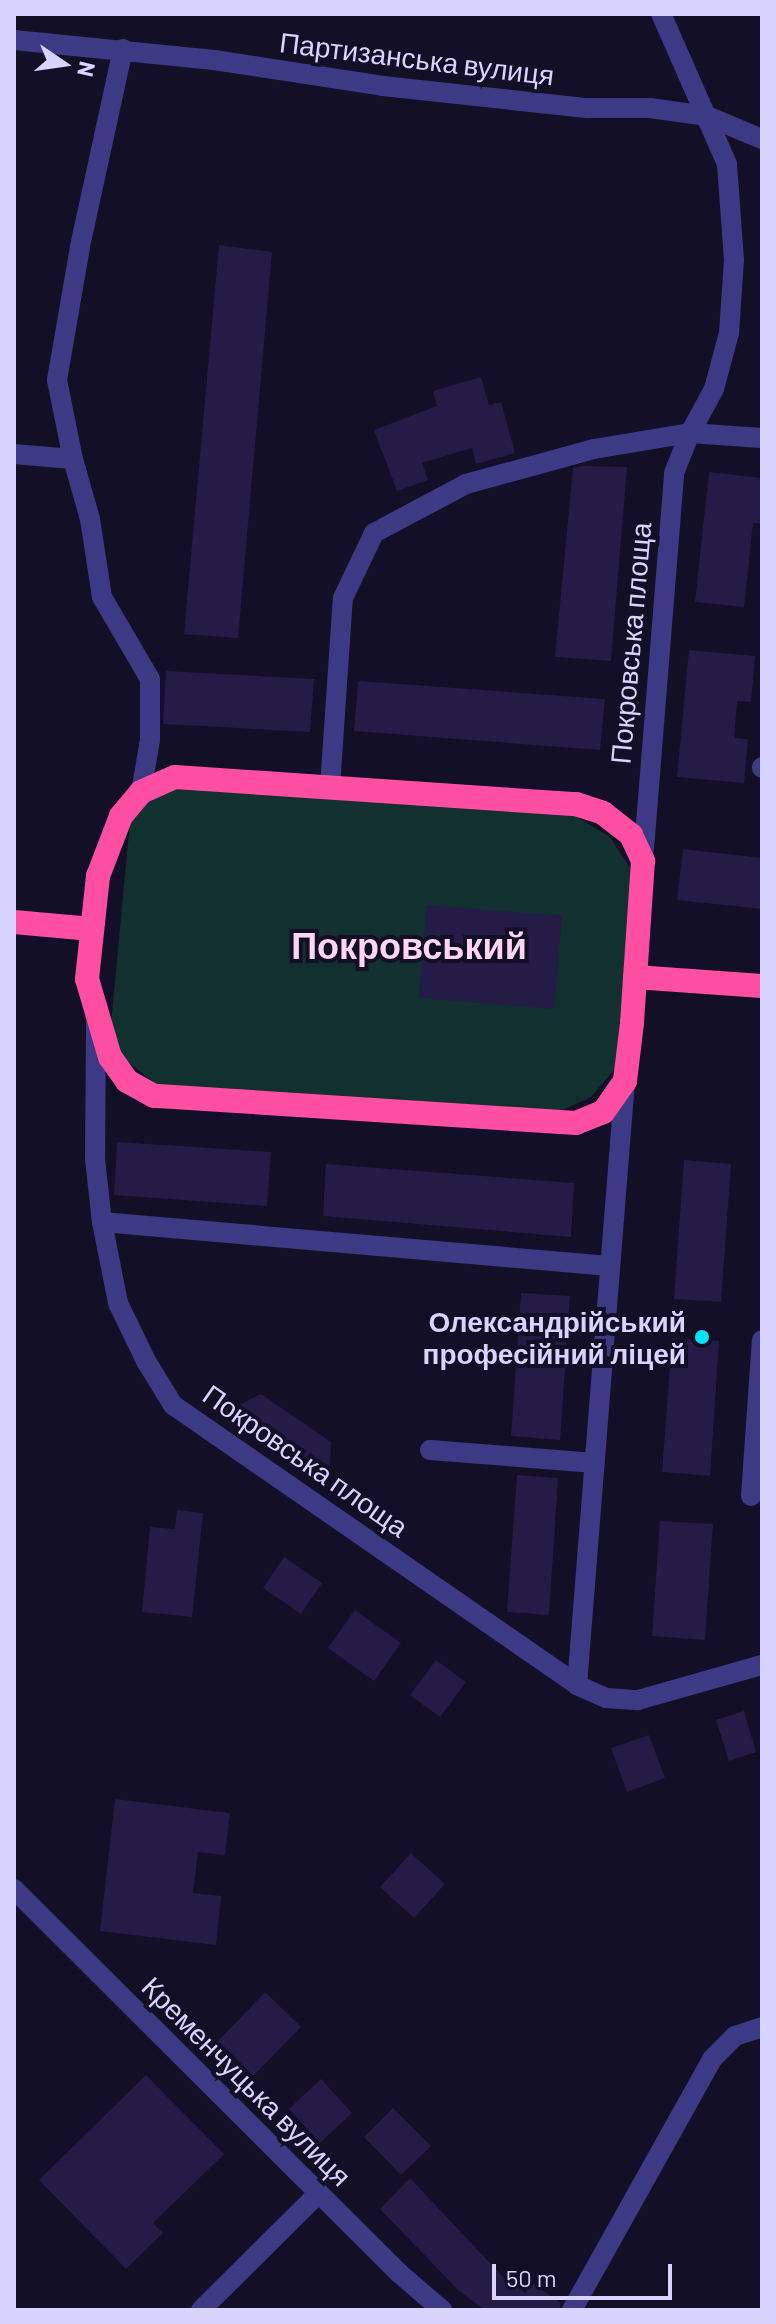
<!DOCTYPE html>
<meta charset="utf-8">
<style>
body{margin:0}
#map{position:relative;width:776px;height:2324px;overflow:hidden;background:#130f26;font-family:Barlow,sans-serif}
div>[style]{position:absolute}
.green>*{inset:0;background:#12302f}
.building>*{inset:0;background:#241b47}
.minor>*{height:20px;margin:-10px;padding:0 10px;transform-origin:10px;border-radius:10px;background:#3d3a85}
.highway>*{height:24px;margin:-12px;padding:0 12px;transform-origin:12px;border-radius:12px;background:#ff4fa3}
.dots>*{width:22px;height:22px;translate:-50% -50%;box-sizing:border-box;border:4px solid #130f26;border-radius:50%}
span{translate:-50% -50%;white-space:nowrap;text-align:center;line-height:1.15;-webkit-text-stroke:8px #130f26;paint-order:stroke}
.street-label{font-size:28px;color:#d9d4ff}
.poi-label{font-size:28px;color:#d9d4ff;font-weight:700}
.right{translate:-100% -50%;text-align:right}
.district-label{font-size:36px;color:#ffd6f0;font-weight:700}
.frame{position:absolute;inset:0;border:16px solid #d9d4ff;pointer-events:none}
.north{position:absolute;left:24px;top:24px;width:80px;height:80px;-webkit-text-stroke:6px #130f26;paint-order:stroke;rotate:103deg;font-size:22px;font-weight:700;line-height:32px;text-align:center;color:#d9d4ff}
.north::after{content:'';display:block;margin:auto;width:28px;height:36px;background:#d9d4ff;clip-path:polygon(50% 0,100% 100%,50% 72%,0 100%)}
.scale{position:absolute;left:492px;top:2264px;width:180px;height:36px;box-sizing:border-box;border:4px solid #d9d4ff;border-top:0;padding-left:10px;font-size:24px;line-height:28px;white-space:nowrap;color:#d9d4ff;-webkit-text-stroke:6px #130f26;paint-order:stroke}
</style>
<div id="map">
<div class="green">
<i style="clip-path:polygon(185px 787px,574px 815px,610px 837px,632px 871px,616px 1068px,591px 1097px,560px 1111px,160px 1087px,123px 1058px,111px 1024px,130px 822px,149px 797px)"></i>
</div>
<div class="building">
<i style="clip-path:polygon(219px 245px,272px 252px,238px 638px,184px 634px)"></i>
<i style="clip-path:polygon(481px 377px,489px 405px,501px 402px,515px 453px,476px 464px,472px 448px,422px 463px,428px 480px,397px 491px,374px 430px,437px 406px,433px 391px)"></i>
<i style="clip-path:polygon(583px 466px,627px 467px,611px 661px,555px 657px,573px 468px)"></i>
<i style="clip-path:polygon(709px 472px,762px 478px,762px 524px,753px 523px,744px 607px,695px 602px)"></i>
<i style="clip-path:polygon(689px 650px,755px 656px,751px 702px,737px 701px,734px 738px,748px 739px,744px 783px,677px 777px)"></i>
<i style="clip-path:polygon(166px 671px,314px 679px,310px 732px,163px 724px)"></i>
<i style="clip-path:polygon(358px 681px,605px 699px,600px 750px,354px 731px)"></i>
<i style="clip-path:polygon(683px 849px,762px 858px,762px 909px,677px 900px)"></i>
<i style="clip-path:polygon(427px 905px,562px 916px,554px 1009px,419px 998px)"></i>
<i style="clip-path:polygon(117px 1142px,271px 1152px,267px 1206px,114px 1195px)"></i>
<i style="clip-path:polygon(684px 1160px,731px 1164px,721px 1302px,674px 1299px)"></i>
<i style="clip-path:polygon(326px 1164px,574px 1183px,571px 1237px,323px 1216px)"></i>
<i style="clip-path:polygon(521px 1293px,570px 1296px,560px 1440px,511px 1436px)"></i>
<i style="clip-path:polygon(672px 1338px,719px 1341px,710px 1476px,662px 1472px)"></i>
<i style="clip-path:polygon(261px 1394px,331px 1442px,329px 1480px,227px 1411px)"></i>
<i style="clip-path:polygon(517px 1475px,558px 1478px,549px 1615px,507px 1612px)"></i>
<i style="clip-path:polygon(177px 1510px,203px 1513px,192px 1617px,142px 1612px,150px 1527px,175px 1529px)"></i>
<i style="clip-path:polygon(660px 1521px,713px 1524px,705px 1640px,652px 1636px)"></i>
<i style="clip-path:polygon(284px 1557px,322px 1583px,301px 1614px,263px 1588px)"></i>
<i style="clip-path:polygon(355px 1610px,401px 1643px,374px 1681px,328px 1648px)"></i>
<i style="clip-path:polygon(436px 1660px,466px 1682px,440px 1717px,410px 1695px)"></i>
<i style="clip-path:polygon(744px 1711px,756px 1752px,729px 1761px,716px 1720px)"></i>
<i style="clip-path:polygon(649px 1735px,665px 1778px,627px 1792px,611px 1748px)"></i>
<i style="clip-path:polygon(115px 1799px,230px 1813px,225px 1855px,198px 1852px,193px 1893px,221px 1896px,216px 1945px,100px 1931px)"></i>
<i style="clip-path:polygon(411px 1853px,445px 1884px,414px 1918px,380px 1887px)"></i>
<i style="clip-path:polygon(265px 1992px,301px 2027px,253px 2076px,218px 2041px)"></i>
<i style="clip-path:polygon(146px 2075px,224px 2154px,153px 2223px,163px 2233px,126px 2269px,39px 2180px)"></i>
<i style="clip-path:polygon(321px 2079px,352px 2113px,320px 2143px,289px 2109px)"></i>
<i style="clip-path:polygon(393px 2108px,431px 2146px,401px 2175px,364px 2137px)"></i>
<i style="clip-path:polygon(410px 2178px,503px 2277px,525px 2293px,532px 2283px,561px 2303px,559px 2310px,485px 2310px,458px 2290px,380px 2209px)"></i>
</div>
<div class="minor">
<i style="left:14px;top:40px;width:201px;rotate:5.7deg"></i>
<i style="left:214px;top:60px;width:171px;rotate:8.7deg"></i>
<i style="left:383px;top:86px;width:205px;rotate:6.2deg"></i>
<i style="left:587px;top:108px;width:63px"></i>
<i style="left:650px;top:108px;width:58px;rotate:8deg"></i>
<i style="left:707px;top:116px;width:60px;rotate:22.7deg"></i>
<i style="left:123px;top:49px;width:203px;rotate:102.3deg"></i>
<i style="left:80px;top:247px;width:135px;rotate:99.8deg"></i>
<i style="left:57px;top:380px;width:81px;rotate:78.6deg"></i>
<i style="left:73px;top:459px;width:62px;rotate:74.2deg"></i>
<i style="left:90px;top:519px;width:79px;rotate:81.3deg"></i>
<i style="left:102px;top:597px;width:95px;rotate:59.7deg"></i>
<i style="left:150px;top:679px;width:61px;rotate:90deg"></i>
<i style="left:150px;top:740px;width:53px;rotate:99.8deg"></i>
<i style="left:14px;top:454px;width:59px;rotate:4.8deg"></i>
<i style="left:762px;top:768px;width:1px;rotate:-90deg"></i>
<i style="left:330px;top:787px;width:189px;rotate:-86.1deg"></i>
<i style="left:343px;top:598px;width:72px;rotate:-64.5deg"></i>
<i style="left:374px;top:533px;width:104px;rotate:-28deg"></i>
<i style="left:466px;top:484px;width:133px;rotate:-15.3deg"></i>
<i style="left:594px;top:449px;width:97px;rotate:-9.5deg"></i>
<i style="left:690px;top:433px;width:72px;rotate:4deg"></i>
<i style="left:643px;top:861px;width:389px;rotate:-85.4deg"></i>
<i style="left:674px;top:473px;width:43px;rotate:-68.2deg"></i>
<i style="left:690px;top:433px;width:50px;rotate:-61.4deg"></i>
<i style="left:714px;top:389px;width:58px;rotate:-75deg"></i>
<i style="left:729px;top:333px;width:73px;rotate:-86.1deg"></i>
<i style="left:734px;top:260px;width:96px;rotate:-94.2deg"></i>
<i style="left:727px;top:164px;width:164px;rotate:-113.7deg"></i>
<i style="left:96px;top:1023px;width:136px;rotate:90.4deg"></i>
<i style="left:95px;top:1159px;width:63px;rotate:83.7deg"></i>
<i style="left:102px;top:1222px;width:83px;rotate:78.8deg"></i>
<i style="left:118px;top:1303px;width:64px;rotate:64.2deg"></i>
<i style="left:146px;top:1361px;width:52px;rotate:58.5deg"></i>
<i style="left:173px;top:1405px;width:492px;rotate:34.7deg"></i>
<i style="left:577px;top:1685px;width:32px;rotate:24deg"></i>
<i style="left:606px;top:1698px;width:32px;rotate:4deg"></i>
<i style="left:638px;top:1700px;width:129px;rotate:-15.8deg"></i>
<i style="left:102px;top:1222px;width:509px;rotate:4.96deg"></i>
<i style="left:430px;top:1450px;width:165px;rotate:4.5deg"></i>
<i style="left:751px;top:1496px;width:156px;rotate:-86deg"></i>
<i style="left:577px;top:1685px;width:606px;rotate:-85.46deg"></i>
<i style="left:14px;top:1889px;width:544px;rotate:44.93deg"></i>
<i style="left:399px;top:2273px;width:57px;rotate:40.7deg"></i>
<i style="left:201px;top:2310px;width:166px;rotate:-44.8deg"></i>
<i style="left:572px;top:2310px;width:287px;rotate:-60.8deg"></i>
<i style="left:712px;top:2059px;width:33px;rotate:-45deg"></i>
<i style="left:735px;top:2036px;width:28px;rotate:-18deg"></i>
</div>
<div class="highway">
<i style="left:175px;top:777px;width:402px;rotate:3.9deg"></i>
<i style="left:576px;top:804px;width:28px;rotate:18deg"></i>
<i style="left:603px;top:813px;width:36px;rotate:38deg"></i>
<i style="left:631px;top:835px;width:29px;rotate:65deg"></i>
<i style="left:643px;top:861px;width:162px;rotate:93.9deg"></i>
<i style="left:632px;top:1023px;width:58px;rotate:96.9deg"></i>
<i style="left:625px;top:1081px;width:38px;rotate:125deg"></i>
<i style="left:603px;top:1112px;width:29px;rotate:158deg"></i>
<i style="left:576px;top:1123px;width:423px;rotate:-176.3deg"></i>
<i style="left:154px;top:1096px;width:31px;rotate:-151deg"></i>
<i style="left:127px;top:1081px;width:29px;rotate:-125deg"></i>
<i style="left:110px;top:1057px;width:81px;rotate:-106.4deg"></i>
<i style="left:87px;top:979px;width:104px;rotate:-83.9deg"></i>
<i style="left:98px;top:876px;width:64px;rotate:-69deg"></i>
<i style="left:121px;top:816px;width:31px;rotate:-50deg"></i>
<i style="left:141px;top:792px;width:37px;rotate:-24deg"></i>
<i style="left:14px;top:922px;width:78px;rotate:5.1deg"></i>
<i style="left:635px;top:977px;width:127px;rotate:4.1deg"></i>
</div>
<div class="dots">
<i style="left:702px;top:1337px;background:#00e5ff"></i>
</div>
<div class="street-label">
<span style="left:417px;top:58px;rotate:7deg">Партизанська вулиця</span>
<span style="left:630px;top:643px;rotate:-85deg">Покровська площа</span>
<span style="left:306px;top:1460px;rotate:35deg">Покровська площа</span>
<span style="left:247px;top:2081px;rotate:45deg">Кременчуцька вулиця</span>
</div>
<div class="poi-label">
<span class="right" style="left:686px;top:1337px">Олександрійський<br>професійний ліцей</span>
</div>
<div class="district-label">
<span style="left:409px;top:945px">Покровський</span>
</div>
<div class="frame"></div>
<div class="north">N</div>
<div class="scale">50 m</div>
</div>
